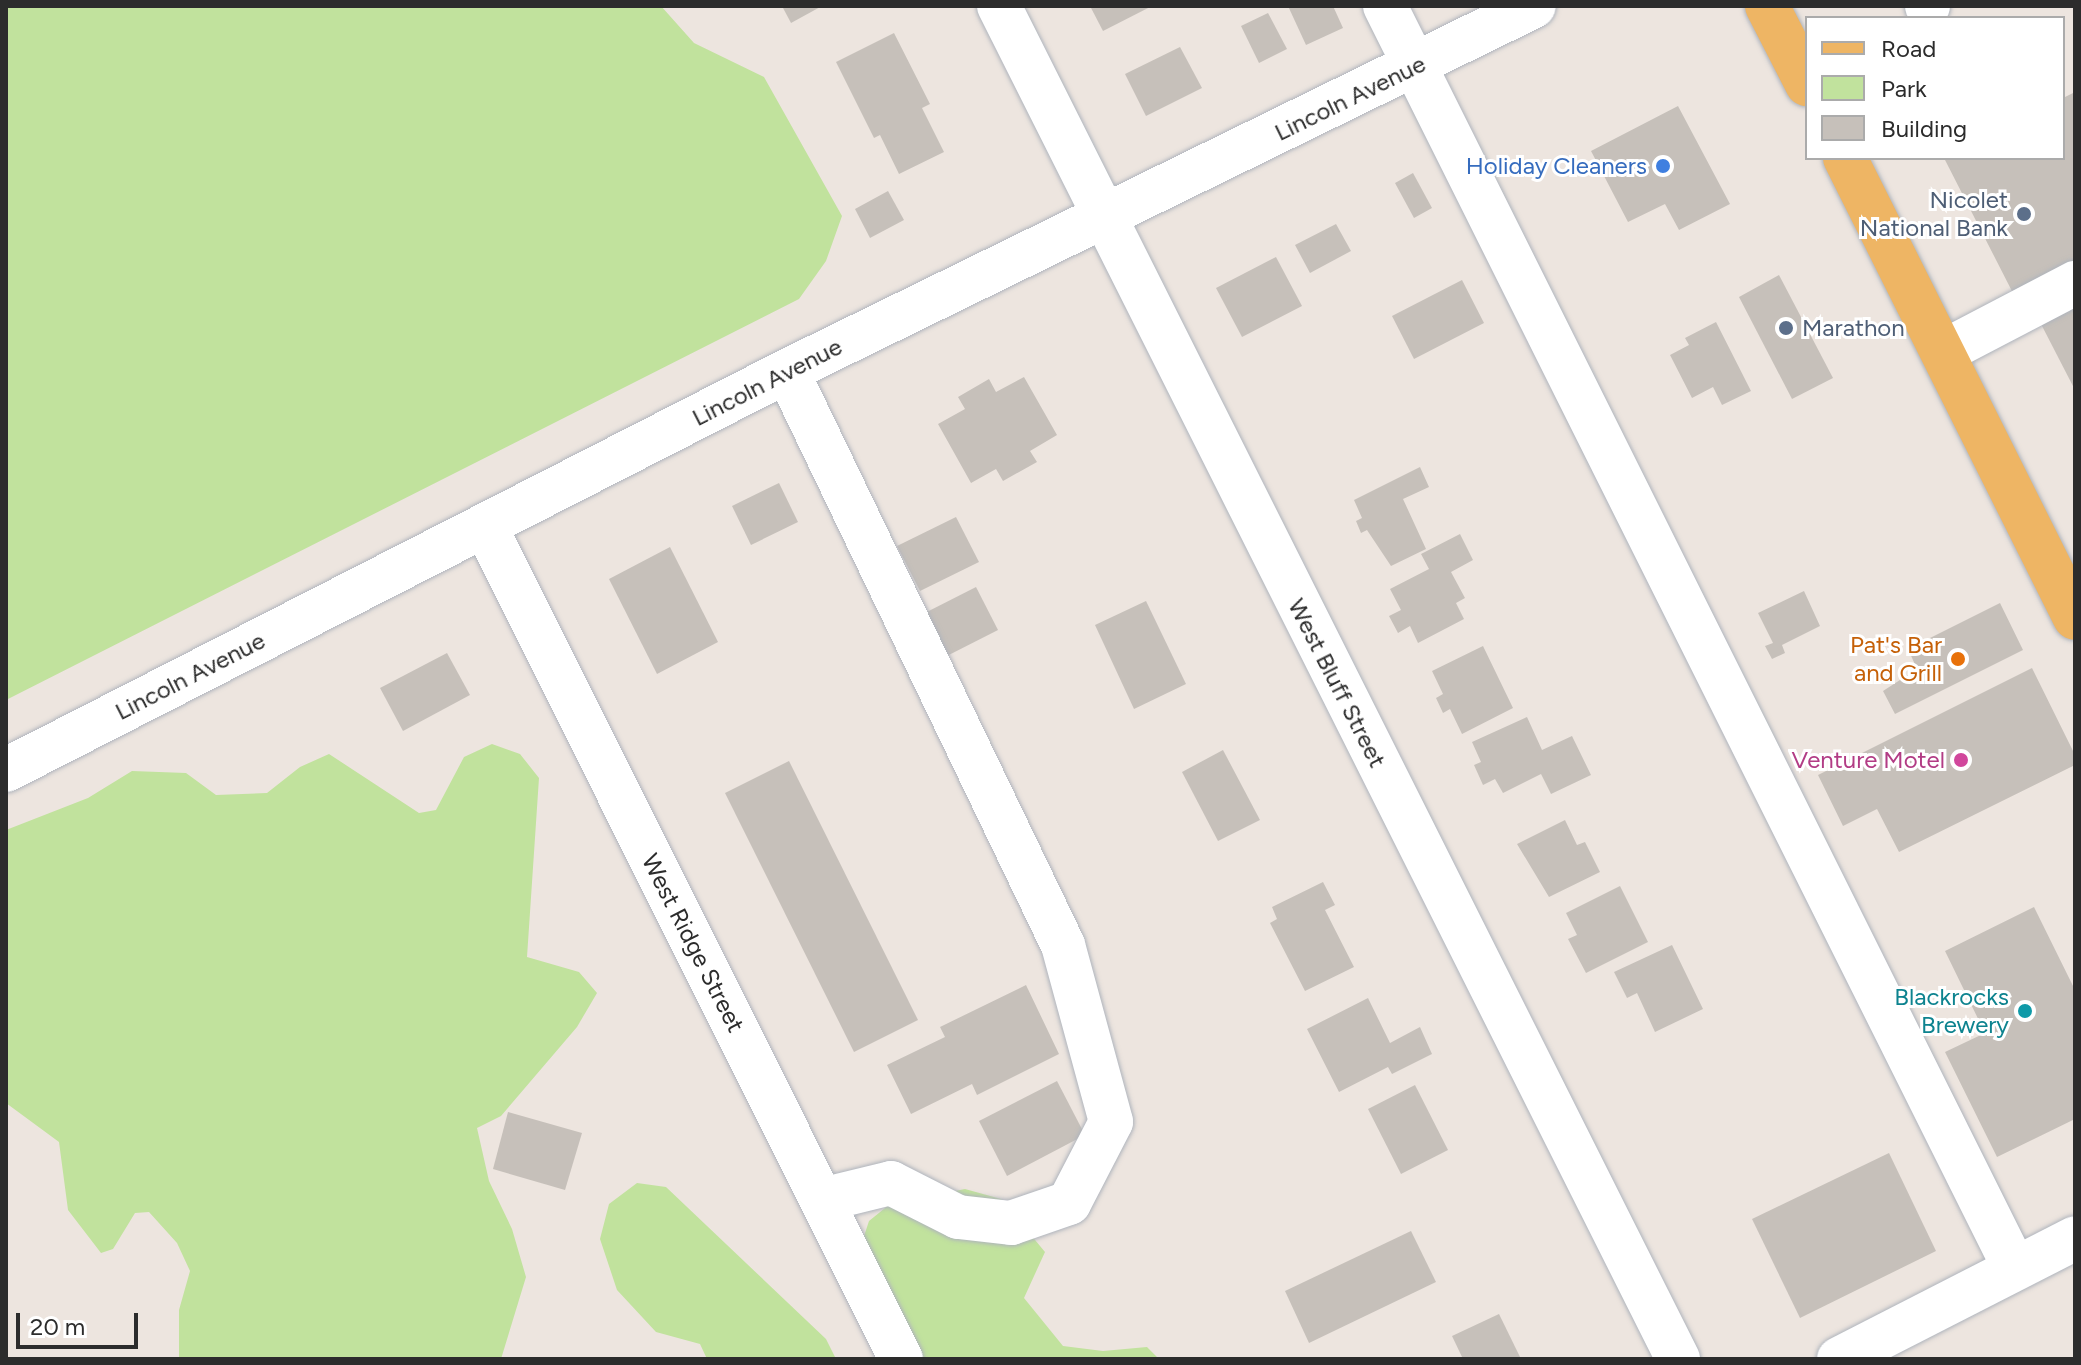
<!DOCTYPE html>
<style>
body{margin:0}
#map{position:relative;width:2081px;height:1365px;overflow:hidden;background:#ede5df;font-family:Figtree,sans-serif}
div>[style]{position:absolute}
.green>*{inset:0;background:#c1e29d}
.building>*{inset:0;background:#c6c0ba}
.roads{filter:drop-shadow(0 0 2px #afb4bc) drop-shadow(0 0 2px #afb4bc)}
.minor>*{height:44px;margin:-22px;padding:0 22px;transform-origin:22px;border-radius:22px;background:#fff}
.major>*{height:44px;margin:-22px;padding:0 22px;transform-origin:22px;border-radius:22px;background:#eeb564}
.dots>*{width:22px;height:22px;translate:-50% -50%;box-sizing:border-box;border:4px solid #fff;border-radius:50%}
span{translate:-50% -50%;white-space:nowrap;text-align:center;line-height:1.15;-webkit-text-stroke:6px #fff;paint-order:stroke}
.street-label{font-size:24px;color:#2c2c2c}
.shop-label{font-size:24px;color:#366cbe}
.right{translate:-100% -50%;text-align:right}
.service-label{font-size:24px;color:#4e5e75}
.left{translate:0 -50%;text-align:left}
.food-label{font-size:24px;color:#c56008}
.hotel-label{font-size:24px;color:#b23c85}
.culture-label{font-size:24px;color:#0d838f}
.frame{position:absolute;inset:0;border:8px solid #2c2c2c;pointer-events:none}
.legend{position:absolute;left:1805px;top:16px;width:260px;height:144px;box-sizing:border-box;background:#fff;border:2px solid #ababab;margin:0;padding:10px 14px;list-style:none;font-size:24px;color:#2c2c2c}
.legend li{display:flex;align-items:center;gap:16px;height:40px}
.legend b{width:40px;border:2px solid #ababab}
.scale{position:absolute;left:16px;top:1313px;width:122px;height:36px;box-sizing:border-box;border:4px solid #2c2c2c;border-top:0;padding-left:10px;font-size:24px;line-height:28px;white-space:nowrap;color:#2c2c2c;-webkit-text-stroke:6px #fff;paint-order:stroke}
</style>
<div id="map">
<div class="green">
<i style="clip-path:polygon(6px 6px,661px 6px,694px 43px,764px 77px,842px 216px,826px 261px,799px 299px,6px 700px)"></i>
<i style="clip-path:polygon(492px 744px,520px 754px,539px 778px,527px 957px,579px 972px,597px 993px,577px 1027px,501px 1116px,477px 1128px,489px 1181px,512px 1229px,526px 1277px,501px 1359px,179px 1359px,179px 1310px,190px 1271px,177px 1243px,149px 1212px,135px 1213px,113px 1249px,101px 1253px,68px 1210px,59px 1142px,6px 1103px,6px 830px,88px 798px,132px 771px,186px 773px,216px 795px,267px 793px,300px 767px,329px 754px,419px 813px,436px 810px,464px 757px)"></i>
<i style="clip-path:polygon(637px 1183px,666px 1187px,826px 1339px,836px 1359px,707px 1359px,700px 1344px,656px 1332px,617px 1290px,600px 1239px,609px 1204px)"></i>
<i style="clip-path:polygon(965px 1189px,1001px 1199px,1045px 1252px,1024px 1298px,1063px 1346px,1103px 1351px,1147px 1347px,1159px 1359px,918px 1359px,863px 1239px,869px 1221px,890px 1204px)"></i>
</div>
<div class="building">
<i style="clip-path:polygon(782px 6px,822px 6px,791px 23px)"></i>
<i style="clip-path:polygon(1090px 6px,1152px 6px,1103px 31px)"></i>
<i style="clip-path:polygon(1288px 6px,1333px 6px,1343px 28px,1306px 45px)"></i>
<i style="clip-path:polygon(1268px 13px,1287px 49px,1259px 63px,1241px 26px)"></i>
<i style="clip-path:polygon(894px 33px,930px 104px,922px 108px,944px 152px,899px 174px,880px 135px,874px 138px,836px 62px)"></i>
<i style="clip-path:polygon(1180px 47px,1202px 88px,1146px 116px,1125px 74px)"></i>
<i style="clip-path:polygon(2075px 92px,2075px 271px,2017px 301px,1944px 158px,2063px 158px,2063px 98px)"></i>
<i style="clip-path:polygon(1678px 106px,1730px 204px,1679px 230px,1665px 204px,1628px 222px,1591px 151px)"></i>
<i style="clip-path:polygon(1413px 173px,1432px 208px,1414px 218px,1395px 183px)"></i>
<i style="clip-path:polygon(888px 191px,904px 220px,870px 238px,855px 209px)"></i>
<i style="clip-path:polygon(1336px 224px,1351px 251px,1310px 273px,1295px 245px)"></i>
<i style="clip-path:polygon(1276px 257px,1302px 306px,1242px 337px,1216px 288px)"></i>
<i style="clip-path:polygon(1779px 275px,1833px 378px,1792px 399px,1739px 297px)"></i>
<i style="clip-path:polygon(1462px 280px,1484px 323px,1414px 359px,1392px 316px)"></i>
<i style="clip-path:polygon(2075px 306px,2075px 390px,2041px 324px)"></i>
<i style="clip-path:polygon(1716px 322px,1751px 391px,1722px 405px,1713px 387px,1692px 398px,1670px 355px,1689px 345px,1685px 338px)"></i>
<i style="clip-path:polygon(1024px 377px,1057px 435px,1030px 451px,1037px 462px,1003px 481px,996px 469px,971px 483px,938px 424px,965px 409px,958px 397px,989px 379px,996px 392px)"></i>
<i style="clip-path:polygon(1420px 467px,1429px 487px,1403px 499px,1426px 549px,1391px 566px,1367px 530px,1361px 533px,1356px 521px,1362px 518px,1354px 500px)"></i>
<i style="clip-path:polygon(779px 483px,798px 522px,751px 545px,732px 506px)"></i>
<i style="clip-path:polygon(956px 517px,979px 562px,920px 591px,897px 546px)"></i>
<i style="clip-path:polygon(1460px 534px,1473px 560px,1451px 572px,1465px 598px,1456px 603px,1464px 619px,1418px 643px,1410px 626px,1398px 633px,1389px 616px,1401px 610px,1390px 589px,1429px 569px,1421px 554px)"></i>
<i style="clip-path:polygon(670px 547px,718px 642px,657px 674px,609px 579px)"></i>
<i style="clip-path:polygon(976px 587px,998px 630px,935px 662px,913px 619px)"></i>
<i style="clip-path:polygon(1804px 591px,1820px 626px,1782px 645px,1785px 653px,1772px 659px,1765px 646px,1773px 643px,1758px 613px)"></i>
<i style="clip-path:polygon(1146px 601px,1186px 684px,1134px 709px,1095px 625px)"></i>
<i style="clip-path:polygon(2000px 603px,2023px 650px,1895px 714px,1883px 691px,1917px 669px,1908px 649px)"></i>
<i style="clip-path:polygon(1483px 646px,1513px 708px,1462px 734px,1450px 709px,1443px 713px,1436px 698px,1443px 694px,1432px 671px)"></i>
<i style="clip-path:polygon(447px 653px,470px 695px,403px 731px,380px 688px)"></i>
<i style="clip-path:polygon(2032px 668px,2075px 755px,2075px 765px,1899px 852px,1877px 809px,1843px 826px,1818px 775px)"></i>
<i style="clip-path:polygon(1527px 717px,1542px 750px,1572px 736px,1591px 775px,1551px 794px,1541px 774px,1503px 793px,1495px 779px,1483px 785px,1474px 765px,1481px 762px,1472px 742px)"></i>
<i style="clip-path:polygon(1223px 750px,1260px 820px,1218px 841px,1182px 772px)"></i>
<i style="clip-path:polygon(789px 761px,918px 1020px,854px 1052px,725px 793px)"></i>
<i style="clip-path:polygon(1565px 820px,1577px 845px,1585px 842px,1600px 872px,1549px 897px,1517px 844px)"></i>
<i style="clip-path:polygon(1323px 882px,1335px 905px,1325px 910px,1354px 967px,1305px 991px,1270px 923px,1277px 919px,1272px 907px)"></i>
<i style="clip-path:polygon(1620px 886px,1648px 942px,1586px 973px,1568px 939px,1577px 935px,1566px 913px)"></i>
<i style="clip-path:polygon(2034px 907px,2075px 990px,2075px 1119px,1997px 1157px,1945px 1052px,1985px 1033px,1945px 951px)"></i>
<i style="clip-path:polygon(1672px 945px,1703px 1009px,1655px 1032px,1637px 993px,1627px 998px,1614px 972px)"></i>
<i style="clip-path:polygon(1026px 985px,1059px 1054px,977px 1095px,972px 1084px,911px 1114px,887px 1065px,945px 1037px,940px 1027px)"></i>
<i style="clip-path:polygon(1368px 998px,1390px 1043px,1420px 1027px,1432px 1054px,1392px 1074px,1388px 1067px,1339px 1092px,1307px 1029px)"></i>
<i style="clip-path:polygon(1057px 1081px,1085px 1135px,1007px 1176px,979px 1121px)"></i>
<i style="clip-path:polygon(1415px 1085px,1448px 1150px,1401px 1174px,1368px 1109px)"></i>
<i style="clip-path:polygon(508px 1112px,582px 1133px,565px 1190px,493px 1169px)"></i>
<i style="clip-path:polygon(1889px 1153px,1936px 1251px,1800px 1318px,1752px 1219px)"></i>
<i style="clip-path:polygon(1411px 1231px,1436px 1282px,1309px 1343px,1285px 1291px)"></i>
<i style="clip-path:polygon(1499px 1314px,1521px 1359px,1463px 1359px,1452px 1336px)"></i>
</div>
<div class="roads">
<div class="minor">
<i style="left:999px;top:6px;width:1514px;rotate:63.35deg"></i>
<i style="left:1385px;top:6px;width:1409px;rotate:63.49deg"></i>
<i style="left:1927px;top:6px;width:1px"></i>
<i style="left:1943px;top:352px;width:149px;rotate:-27.6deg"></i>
<i style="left:787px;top:371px;width:637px;rotate:64.32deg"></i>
<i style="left:1063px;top:945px;width:183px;rotate:74.8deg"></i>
<i style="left:1111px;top:1122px;width:91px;rotate:117.4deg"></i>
<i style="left:1069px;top:1203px;width:61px;rotate:161deg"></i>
<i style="left:1011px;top:1223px;width:53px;rotate:-173.5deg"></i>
<i style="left:958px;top:1217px;width:75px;rotate:-153.1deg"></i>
<i style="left:891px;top:1183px;width:71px;rotate:166.2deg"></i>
<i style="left:485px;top:526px;width:931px;rotate:63.46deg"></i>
<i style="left:6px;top:770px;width:877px;rotate:-27.06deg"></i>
<i style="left:787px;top:371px;width:831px;rotate:-26.04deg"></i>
<i style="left:1839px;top:1359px;width:265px;rotate:-27.1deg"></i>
</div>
<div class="major">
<i style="left:1767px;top:6px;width:88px;rotate:62.9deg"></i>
<i style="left:1845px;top:158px;width:514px;rotate:63.43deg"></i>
</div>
</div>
<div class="dots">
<i style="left:1663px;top:166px;background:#3f7fe0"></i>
<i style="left:2024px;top:214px;background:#5c6f8a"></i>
<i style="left:1786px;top:328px;background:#5c6f8a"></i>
<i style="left:1958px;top:659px;background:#e8710a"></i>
<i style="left:1961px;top:760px;background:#d1479c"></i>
<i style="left:2025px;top:1011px;background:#0f9aa8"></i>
</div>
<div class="street-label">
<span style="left:1350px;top:98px;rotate:-26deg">Lincoln Avenue</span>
<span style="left:767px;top:382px;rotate:-27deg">Lincoln Avenue</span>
<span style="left:190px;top:676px;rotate:-27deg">Lincoln Avenue</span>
<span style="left:1337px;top:683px;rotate:63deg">West Bluff Street</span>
<span style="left:693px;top:943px;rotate:63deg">West Ridge Street</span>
</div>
<div class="shop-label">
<span class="right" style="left:1647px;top:166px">Holiday Cleaners</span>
</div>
<div class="service-label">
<span class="right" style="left:2008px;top:214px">Nicolet<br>National Bank</span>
<span class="left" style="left:1802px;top:328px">Marathon</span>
</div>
<div class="food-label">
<span class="right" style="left:1942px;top:659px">Pat's Bar<br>and Grill</span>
</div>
<div class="hotel-label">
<span class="right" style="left:1945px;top:760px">Venture Motel</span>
</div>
<div class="culture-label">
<span class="right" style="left:2009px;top:1011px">Blackrocks<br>Brewery</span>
</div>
<div class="frame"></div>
<ul class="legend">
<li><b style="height:10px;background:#eeb564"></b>Road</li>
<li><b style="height:22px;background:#c1e29d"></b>Park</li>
<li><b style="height:22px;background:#c6c0ba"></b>Building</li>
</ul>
<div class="scale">20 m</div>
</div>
